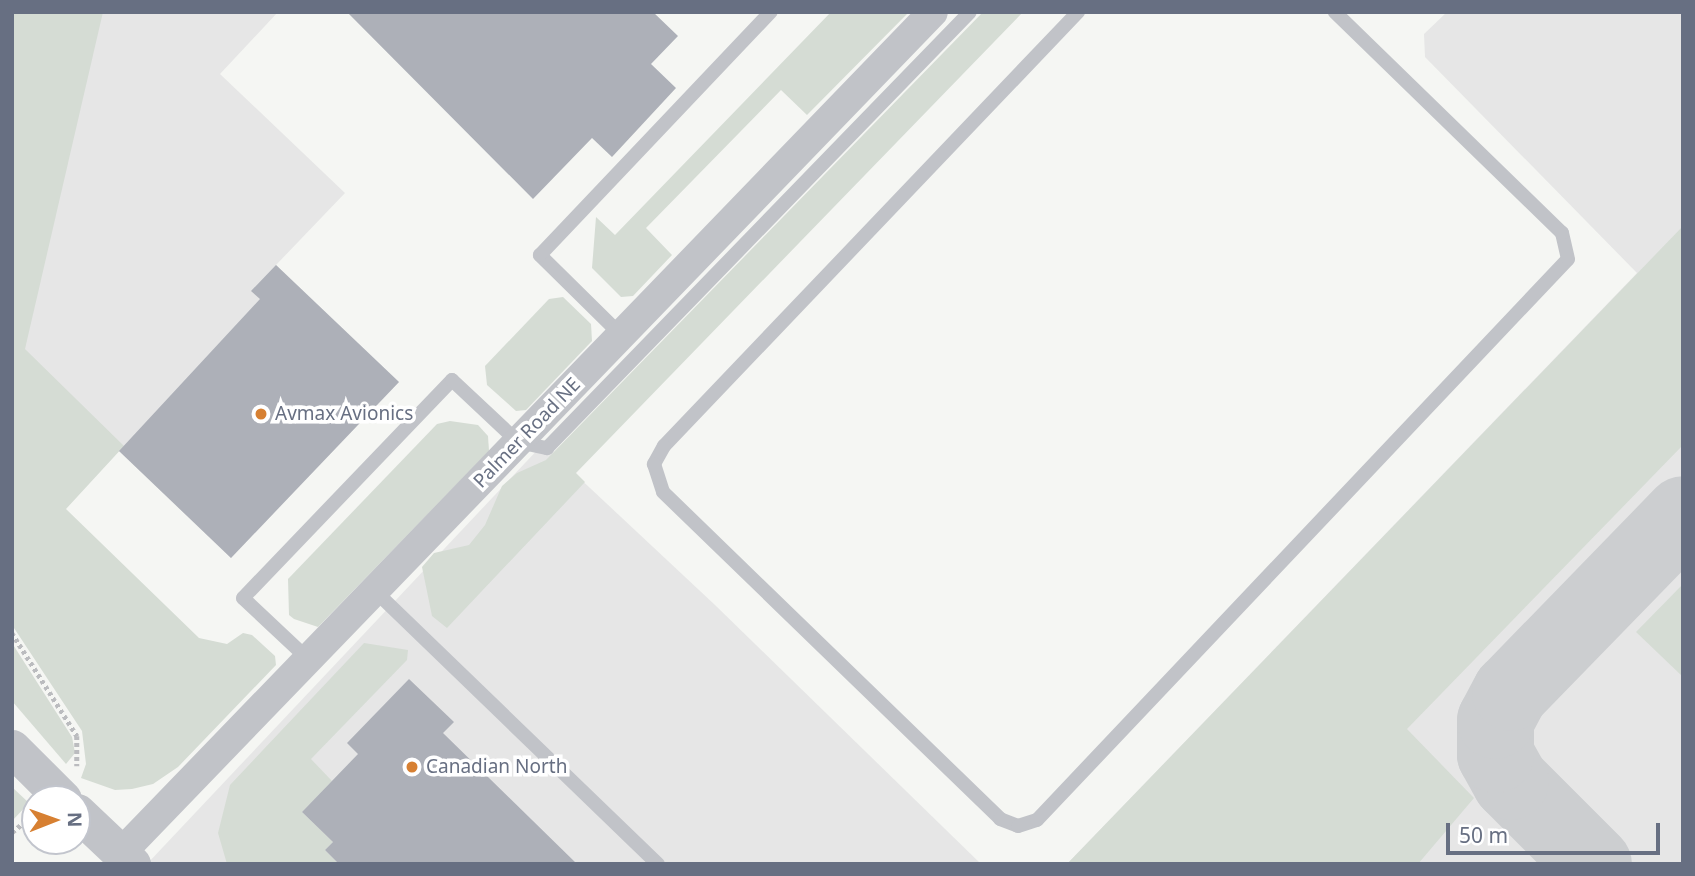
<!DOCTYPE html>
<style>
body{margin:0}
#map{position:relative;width:1695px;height:876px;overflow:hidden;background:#f5f6f3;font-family:"Noto Sans",sans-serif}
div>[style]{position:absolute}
.built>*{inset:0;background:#e6e6e6}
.green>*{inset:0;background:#d5dcd4}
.taxiway>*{height:77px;margin:-38.5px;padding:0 38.5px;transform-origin:38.5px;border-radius:38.5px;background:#ccced0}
.building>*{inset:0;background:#adb0b8}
.path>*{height:4.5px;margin-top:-2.25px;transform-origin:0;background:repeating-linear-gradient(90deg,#bbbcbf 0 3.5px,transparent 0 7px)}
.service>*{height:14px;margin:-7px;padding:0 7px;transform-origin:7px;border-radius:7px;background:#c1c3c8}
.minor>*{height:30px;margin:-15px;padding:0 15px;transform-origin:15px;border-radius:15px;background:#c1c3c8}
.tertiary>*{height:37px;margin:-18.5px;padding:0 18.5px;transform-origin:18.5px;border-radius:18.5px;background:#c1c3c8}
.dots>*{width:19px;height:19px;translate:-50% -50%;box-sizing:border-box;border:4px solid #fff;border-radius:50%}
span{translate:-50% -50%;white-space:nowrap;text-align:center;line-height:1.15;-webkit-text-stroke:7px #fff;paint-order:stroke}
.poi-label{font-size:19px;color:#676f82}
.left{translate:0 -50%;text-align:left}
.street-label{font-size:19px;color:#676f82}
.frame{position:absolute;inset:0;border:14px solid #676f82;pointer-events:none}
.north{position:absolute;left:21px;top:785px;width:70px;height:70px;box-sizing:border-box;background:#fff;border:2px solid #c2c5cd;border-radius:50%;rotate:89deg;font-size:19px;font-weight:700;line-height:28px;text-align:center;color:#676f82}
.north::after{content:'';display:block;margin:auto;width:24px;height:32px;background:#d78032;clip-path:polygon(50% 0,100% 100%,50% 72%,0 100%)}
.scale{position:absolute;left:1446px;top:823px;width:214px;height:32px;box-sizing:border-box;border:4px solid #676f82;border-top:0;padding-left:9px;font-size:21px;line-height:24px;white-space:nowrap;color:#676f82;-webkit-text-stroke:5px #fff;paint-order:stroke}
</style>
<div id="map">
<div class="built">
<i style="clip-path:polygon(12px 12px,278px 12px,220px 74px,345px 193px,276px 265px,399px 382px,231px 558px,119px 451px,12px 566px)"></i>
<i style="clip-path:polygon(1447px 12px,1683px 12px,1683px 864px,1067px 864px,1637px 273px,1425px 57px,1424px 34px)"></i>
<i style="clip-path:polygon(543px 444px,715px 605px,981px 864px,147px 864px)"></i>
</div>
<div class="green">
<i style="clip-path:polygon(12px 12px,103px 12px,25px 349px,124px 446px,66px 509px,199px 638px,227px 644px,243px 633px,252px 635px,275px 656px,276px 665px,178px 767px,153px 784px,132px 789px,115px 790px,81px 778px,86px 764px,82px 731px,12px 625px)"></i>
<i style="clip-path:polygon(831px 12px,909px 12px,807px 115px,781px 90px,646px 228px,672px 255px,633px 296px,621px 297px,592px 268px,596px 217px,615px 235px)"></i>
<i style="clip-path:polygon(983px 12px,1023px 12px,576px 473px,585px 482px,447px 628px,432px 616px,422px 567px,434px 553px,469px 545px,485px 525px,502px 486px,517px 473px,546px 460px)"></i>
<i style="clip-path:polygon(1683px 226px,1683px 445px,1407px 729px,1474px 798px,1418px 864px,1067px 864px)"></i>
<i style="clip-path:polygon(563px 297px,591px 324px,592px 341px,526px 410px,516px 411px,487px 385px,485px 366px,549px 299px)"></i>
<i style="clip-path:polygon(450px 421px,478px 425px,488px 436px,489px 451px,318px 627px,294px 619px,289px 615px,288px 579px,437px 424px)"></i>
<i style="clip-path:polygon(1683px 584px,1683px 677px,1636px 632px)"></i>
<i style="clip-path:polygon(12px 643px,72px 737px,75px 753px,66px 764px,12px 701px)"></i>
<i style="clip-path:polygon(364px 643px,408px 650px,407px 660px,311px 759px,332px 781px,302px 812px,333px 842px,325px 850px,339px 864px,227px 864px,218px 833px,230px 785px)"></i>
<i style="clip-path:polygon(12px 787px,29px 803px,12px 821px)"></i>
</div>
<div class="taxiway">
<i style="left:1593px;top:864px;width:117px;rotate:-135deg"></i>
<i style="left:1510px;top:781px;width:31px;rotate:-119deg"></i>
<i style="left:1495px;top:754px;width:34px;rotate:-90deg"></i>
<i style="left:1495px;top:720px;width:32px;rotate:-62deg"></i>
<i style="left:1510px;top:692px;width:248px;rotate:-45.8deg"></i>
</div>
<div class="building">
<i style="clip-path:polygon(347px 12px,653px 12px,678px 36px,651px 64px,676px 88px,612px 157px,592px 138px,533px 199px)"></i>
<i style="clip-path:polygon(276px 265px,399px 382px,231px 558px,119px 451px,260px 299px,251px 291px)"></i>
<i style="clip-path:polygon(409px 679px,454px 722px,443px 733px,577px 864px,339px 864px,325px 850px,333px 842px,302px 812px,358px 754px,347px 743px)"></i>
</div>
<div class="path">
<i style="left:12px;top:633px;width:122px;rotate:57.7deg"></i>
<i style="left:77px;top:736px;width:30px;rotate:90deg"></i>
<i style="left:12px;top:832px;width:27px;rotate:-39deg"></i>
</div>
<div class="service">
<i style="left:1078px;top:12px;width:600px;rotate:133.65deg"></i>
<i style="left:664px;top:446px;width:21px;rotate:119deg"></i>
<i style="left:654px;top:464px;width:29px;rotate:72deg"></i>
<i style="left:663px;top:492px;width:470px;rotate:44.1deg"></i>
<i style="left:1000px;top:819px;width:19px;rotate:21deg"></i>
<i style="left:1018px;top:826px;width:20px;rotate:-18deg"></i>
<i style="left:1037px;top:820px;width:772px;rotate:-46.57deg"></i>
<i style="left:1568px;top:259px;width:27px;rotate:-103deg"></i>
<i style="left:1562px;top:233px;width:317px;rotate:-135.8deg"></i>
<i style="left:621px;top:335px;width:114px;rotate:-135.4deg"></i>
<i style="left:540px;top:255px;width:335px;rotate:-46.5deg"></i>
<i style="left:374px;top:590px;width:395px;rotate:44deg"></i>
<i style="left:308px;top:659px;width:89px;rotate:-136.8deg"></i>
<i style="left:243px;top:598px;width:302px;rotate:-46.2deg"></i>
<i style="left:452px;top:380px;width:91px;rotate:43.2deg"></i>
<i style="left:518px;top:442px;width:30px;rotate:12deg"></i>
<i style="left:547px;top:448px;width:607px;rotate:-45.87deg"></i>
</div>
<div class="minor">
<i style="left:120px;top:854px;width:1170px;rotate:-46deg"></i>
</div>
<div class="tertiary">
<i style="left:12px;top:748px;width:72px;rotate:45deg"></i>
<i style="left:77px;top:812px;width:76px;rotate:43.4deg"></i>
</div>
<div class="dots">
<i style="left:261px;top:414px;background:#d78032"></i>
<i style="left:412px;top:767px;background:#d78032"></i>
</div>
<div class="poi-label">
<span class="left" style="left:275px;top:414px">Avmax Avionics</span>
<span class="left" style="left:426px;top:767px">Canadian North</span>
</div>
<div class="street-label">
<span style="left:527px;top:433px;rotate:-46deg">Palmer Road NE</span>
</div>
<div class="frame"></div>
<div class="north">N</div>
<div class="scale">50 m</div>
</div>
